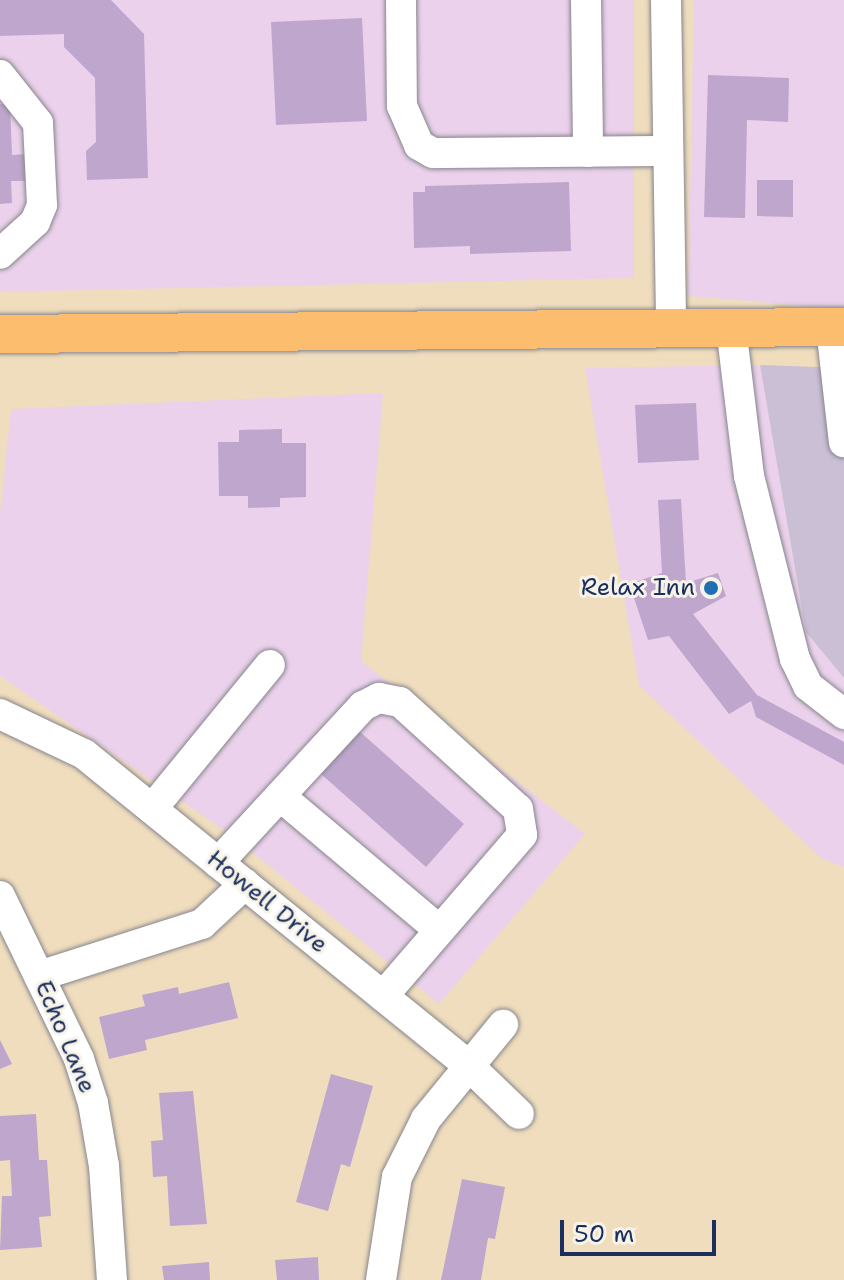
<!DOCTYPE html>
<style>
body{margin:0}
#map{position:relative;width:844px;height:1280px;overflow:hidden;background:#f0ddbd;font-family:"Shantell Sans",sans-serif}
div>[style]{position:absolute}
.built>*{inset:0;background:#ebd1eb}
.industrial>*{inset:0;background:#cbbfd5}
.building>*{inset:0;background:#bfa6cd}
.roads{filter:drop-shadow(0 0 2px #86868e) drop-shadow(0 0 2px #86868e)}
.minor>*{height:30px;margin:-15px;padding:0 15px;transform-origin:15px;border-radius:15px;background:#fff}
.major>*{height:38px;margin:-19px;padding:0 19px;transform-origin:19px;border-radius:19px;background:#fcbd6f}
.dots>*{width:22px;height:22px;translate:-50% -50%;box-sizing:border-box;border:4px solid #f7f3e8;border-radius:50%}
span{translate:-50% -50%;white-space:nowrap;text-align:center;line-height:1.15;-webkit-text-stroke:6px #f7f3e8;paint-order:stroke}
.poi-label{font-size:24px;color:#1b2f5e}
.right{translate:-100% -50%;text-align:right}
.street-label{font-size:24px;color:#1b2f5e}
.scale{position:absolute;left:560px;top:1220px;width:156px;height:36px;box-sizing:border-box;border:4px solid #1b2f5e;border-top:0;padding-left:10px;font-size:24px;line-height:28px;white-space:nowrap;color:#1b2f5e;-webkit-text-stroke:6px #f7f3e8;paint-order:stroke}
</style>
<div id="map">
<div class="built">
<i style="clip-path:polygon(0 0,634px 0,634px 278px,0 292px)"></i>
<i style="clip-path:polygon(694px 0,844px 0,844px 309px,688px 296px)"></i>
<i style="clip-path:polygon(760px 365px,806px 632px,844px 678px,844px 867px,821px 858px,639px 685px,585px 368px)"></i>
<i style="clip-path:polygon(383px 393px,361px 661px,585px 834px,439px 1004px,231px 835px,0 676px,0 514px,11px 409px)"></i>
</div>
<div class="industrial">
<i style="clip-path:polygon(760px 365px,844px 368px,844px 678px,806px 632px)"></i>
</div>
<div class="building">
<i style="clip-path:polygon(0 0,111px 0,144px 34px,148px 178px,87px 180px,86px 151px,96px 142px,95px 78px,64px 47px,64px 34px,0 36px)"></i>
<i style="clip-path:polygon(362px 18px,367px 121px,276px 125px,271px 22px)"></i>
<i style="clip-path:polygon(708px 75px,789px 78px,788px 122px,747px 120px,745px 218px,704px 217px)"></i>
<i style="clip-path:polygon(10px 103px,12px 155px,27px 154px,28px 181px,11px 181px,12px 203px,0 204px,0 104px)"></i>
<i style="clip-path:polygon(757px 180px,793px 180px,793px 217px,757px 216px)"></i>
<i style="clip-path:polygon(569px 182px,571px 251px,470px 254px,470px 246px,414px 248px,413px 192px,425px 192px,425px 186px)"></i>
<i style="clip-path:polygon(696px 403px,699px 460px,638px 463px,635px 405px)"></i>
<i style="clip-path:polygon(282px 429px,282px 443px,306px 443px,306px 497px,280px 498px,280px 507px,248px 508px,248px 496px,219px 496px,218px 442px,239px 442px,239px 430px)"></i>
<i style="clip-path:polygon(681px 499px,686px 583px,718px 573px,726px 596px,693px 614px,757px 695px,844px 742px,844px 765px,756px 717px,751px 701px,729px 714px,669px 636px,648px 640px,631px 589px,635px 582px,662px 573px,658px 500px)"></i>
<i style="clip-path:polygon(359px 731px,464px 824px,426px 867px,321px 774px)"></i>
<i style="clip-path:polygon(229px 982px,238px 1018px,145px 1040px,147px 1050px,109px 1059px,99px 1017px,145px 1006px,142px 995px,178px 987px,179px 994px)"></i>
<i style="clip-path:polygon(0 1040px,12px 1064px,0 1069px)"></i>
<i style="clip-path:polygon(331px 1074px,373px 1086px,350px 1167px,341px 1164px,328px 1211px,296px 1202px)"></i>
<i style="clip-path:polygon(193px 1091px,207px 1224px,170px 1226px,167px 1176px,153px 1177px,151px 1141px,163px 1140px,159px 1093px)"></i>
<i style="clip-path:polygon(36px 1114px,39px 1160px,47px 1160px,51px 1216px,39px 1217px,42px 1247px,0 1250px,2px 1196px,12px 1196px,10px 1160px,0 1161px,0 1116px)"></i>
<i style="clip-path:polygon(462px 1179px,505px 1187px,495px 1239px,488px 1238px,481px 1280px,441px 1280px)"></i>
<i style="clip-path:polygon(318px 1257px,319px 1280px,277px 1280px,275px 1260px)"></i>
<i style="clip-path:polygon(209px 1262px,210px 1280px,164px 1280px,162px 1266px)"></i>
</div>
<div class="roads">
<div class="minor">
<i style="left:401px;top:0;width:106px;rotate:89.5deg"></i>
<i style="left:402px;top:106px;width:43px;rotate:66.4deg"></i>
<i style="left:419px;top:145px;width:16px;rotate:30deg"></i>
<i style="left:433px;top:153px;width:235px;rotate:-0.5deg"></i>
<i style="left:586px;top:0;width:152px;rotate:89.2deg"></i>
<i style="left:666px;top:0;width:327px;rotate:89.1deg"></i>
<i style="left:0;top:75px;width:61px;rotate:51.6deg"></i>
<i style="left:38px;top:123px;width:82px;rotate:87.2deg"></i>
<i style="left:42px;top:205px;width:18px;rotate:112deg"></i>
<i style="left:35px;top:222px;width:47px;rotate:137.6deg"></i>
<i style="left:731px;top:327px;width:150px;rotate:83.1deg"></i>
<i style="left:749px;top:476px;width:189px;rotate:75.9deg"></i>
<i style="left:795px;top:659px;width:30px;rotate:64deg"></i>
<i style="left:808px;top:686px;width:46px;rotate:37.9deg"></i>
<i style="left:831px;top:327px;width:116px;rotate:83.6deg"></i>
<i style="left:0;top:714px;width:93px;rotate:25.5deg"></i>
<i style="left:84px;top:754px;width:493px;rotate:39deg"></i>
<i style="left:467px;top:1064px;width:72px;rotate:43.9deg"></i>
<i style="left:280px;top:796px;width:207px;rotate:40.1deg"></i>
<i style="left:152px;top:809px;width:186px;rotate:-50.7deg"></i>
<i style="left:218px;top:863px;width:214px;rotate:-47.3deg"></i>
<i style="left:363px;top:706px;width:18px;rotate:-27deg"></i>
<i style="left:379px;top:698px;width:21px;rotate:11deg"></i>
<i style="left:400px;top:702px;width:159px;rotate:42.2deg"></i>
<i style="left:518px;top:809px;width:26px;rotate:81deg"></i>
<i style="left:522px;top:835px;width:213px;rotate:130.8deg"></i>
<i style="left:0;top:896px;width:181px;rotate:64.1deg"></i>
<i style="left:79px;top:1059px;width:46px;rotate:72.3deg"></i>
<i style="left:93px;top:1103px;width:64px;rotate:80.1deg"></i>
<i style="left:104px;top:1166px;width:114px;rotate:86deg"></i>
<i style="left:39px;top:976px;width:171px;rotate:-17.7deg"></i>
<i style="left:202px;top:924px;width:59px;rotate:-42.9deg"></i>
<i style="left:381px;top:1280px;width:104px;rotate:-81.2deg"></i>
<i style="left:397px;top:1177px;width:65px;rotate:-63.4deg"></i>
<i style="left:426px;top:1119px;width:122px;rotate:-50.7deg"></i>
</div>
<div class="major">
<i style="left:0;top:334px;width:844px;rotate:-0.48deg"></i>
</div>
</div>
<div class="dots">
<i style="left:711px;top:588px;background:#1f6fb2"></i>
</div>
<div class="poi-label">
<span class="right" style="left:695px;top:588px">Relax Inn</span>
</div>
<div class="street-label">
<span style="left:267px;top:902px;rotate:39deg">Howell Drive</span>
<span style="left:65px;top:1037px;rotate:67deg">Echo Lane</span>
</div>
<div class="scale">50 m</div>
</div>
